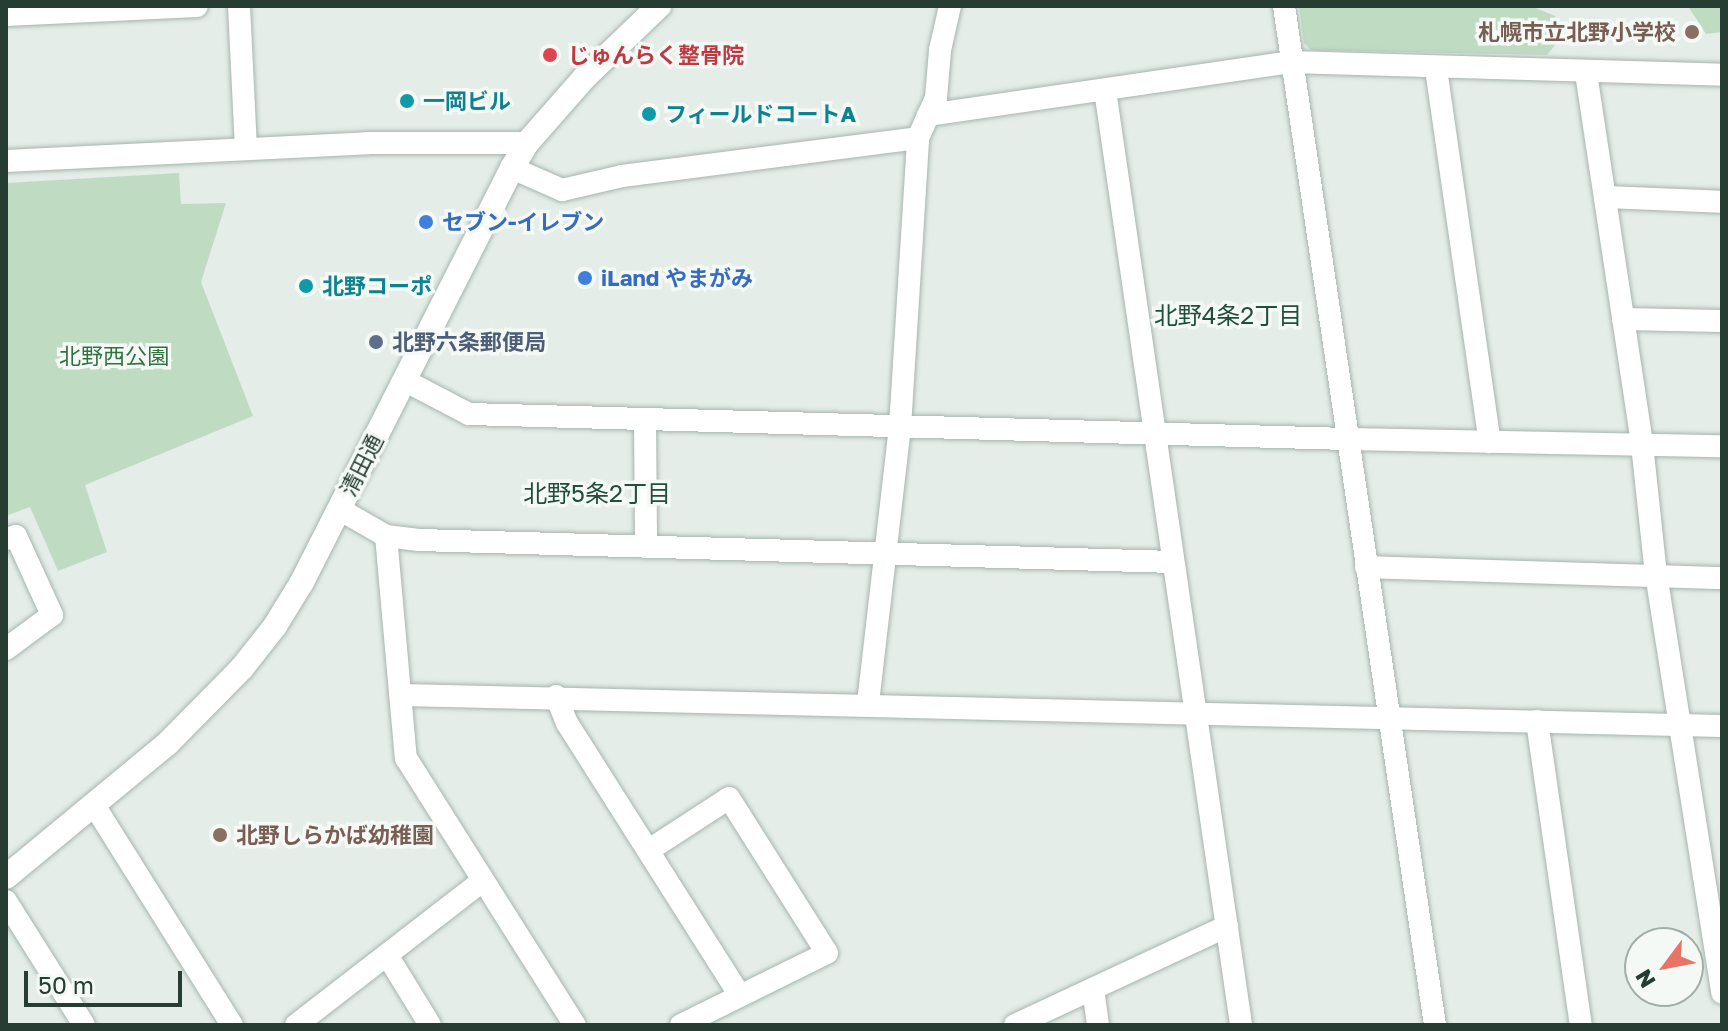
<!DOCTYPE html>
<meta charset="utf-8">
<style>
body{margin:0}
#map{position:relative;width:1728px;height:1031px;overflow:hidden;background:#e4ede8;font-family:"Golos Text","Noto Sans JP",sans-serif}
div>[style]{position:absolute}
.green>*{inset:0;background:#bfdcc3}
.roads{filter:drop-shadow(0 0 2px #a7b5ae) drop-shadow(0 0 2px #a7b5ae)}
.street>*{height:22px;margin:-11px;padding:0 11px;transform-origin:11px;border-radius:11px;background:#fff}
.secondary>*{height:24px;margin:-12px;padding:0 12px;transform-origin:12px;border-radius:12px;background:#fff}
.dots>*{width:22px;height:22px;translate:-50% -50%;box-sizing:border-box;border:4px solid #f5f9f6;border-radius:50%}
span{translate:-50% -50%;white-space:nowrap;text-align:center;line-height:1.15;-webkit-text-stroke:7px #f5f9f6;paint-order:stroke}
.education-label{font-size:22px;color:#785e54;font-weight:700}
.right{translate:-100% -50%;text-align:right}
.left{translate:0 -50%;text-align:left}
.health-label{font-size:22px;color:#be3a42;font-weight:700}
.culture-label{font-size:22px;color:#0d838f;font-weight:700}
.shop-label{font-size:22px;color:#366cbe;font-weight:700}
.service-label{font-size:22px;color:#4e5e75;font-weight:700}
.park-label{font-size:22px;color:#327241}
.street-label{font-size:22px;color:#253d33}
.neighbourhood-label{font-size:24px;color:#224e3d}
.frame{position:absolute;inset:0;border:8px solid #253d33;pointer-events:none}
.north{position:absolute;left:1624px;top:927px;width:80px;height:80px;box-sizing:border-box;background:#f5f9f6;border:2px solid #a2aea8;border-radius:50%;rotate:238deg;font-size:22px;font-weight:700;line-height:32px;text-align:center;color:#253d33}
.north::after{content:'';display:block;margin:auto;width:28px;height:36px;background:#e87467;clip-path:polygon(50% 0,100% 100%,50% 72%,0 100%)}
.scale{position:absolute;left:24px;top:971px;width:158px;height:36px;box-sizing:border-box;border:4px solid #253d33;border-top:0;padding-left:10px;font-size:24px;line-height:28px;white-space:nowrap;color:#253d33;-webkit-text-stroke:6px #f5f9f6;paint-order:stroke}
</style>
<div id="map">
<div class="green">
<i style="clip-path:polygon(1299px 6px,1531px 6px,1555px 16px,1559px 40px,1547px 55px,1311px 50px,1304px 43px)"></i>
<i style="clip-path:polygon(1688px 6px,1722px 6px,1722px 32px,1706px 34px)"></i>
<i style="clip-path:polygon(179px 173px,181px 204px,226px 203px,201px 282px,253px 416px,85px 485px,107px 552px,58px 571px,30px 507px,6px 516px,6px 183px)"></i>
</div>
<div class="roads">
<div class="street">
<i style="left:239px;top:6px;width:142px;rotate:87.2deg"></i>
<i style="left:1284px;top:6px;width:1030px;rotate:81.57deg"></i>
<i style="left:6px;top:15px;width:191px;rotate:-2.7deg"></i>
<i style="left:1436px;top:69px;width:377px;rotate:81.8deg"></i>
<i style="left:1586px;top:73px;width:375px;rotate:81.4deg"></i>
<i style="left:1642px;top:444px;width:131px;rotate:83.9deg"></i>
<i style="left:1656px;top:574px;width:424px;rotate:81deg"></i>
<i style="left:1105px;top:90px;width:945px;rotate:81.72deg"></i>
<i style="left:928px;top:115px;width:369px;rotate:-8.3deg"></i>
<i style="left:1293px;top:62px;width:429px;rotate:1.7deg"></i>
<i style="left:6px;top:161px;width:362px;rotate:-2.8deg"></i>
<i style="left:368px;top:143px;width:159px"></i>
<i style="left:512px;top:168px;width:55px;rotate:23.7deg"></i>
<i style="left:562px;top:190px;width:62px;rotate:-13.1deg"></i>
<i style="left:622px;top:176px;width:298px;rotate:-7.3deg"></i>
<i style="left:1605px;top:197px;width:117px;rotate:2.4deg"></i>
<i style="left:1623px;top:319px;width:99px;rotate:1.2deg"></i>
<i style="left:404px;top:380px;width:73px;rotate:27.6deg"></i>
<i style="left:469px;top:414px;width:878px;rotate:1.63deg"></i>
<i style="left:1347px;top:439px;width:375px;rotate:1.1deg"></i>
<i style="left:645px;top:420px;width:127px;rotate:89.5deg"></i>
<i style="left:339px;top:509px;width:54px;rotate:29.9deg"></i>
<i style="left:386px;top:536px;width:223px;rotate:84.9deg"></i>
<i style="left:406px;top:758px;width:316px;rotate:57.7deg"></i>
<i style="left:386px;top:536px;width:33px;rotate:7deg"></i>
<i style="left:419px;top:540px;width:754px;rotate:1.67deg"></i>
<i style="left:6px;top:539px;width:10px;rotate:-17deg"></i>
<i style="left:16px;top:536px;width:87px;rotate:65.5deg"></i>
<i style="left:52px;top:615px;width:57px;rotate:143.5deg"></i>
<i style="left:1366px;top:567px;width:356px;rotate:1.8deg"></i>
<i style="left:402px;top:695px;width:1320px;rotate:1.35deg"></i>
<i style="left:556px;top:696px;width:29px;rotate:68deg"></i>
<i style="left:567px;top:723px;width:321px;rotate:57.6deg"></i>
<i style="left:868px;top:703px;width:278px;rotate:-83.4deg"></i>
<i style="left:900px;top:427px;width:290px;rotate:-86.4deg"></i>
<i style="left:918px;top:138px;width:44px;rotate:-65.8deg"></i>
<i style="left:936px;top:98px;width:48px;rotate:-85.2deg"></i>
<i style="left:940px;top:50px;width:45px;rotate:-77.2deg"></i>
<i style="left:1537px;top:721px;width:307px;rotate:81.8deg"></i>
<i style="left:94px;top:805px;width:260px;rotate:57.9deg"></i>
<i style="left:649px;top:850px;width:95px;rotate:-33deg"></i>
<i style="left:729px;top:798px;width:183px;rotate:57.7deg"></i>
<i style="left:827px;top:953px;width:163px;rotate:153.7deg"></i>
<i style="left:6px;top:901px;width:146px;rotate:57.8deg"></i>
<i style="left:387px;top:955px;width:82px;rotate:58.4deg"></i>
<i style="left:1093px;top:989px;width:36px;rotate:82deg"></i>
<i style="left:296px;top:1025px;width:235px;rotate:-37.7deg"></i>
<i style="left:1015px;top:1025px;width:234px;rotate:-25deg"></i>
</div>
<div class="secondary">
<i style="left:6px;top:877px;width:210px;rotate:-39.6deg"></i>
<i style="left:168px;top:743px;width:105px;rotate:-45.4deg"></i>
<i style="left:242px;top:668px;width:53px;rotate:-51.8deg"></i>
<i style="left:275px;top:626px;width:52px;rotate:-58.5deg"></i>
<i style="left:302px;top:582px;width:464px;rotate:-63.1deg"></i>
<i style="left:512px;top:168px;width:29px;rotate:-59deg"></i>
<i style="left:527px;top:143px;width:88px;rotate:-48.7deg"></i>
<i style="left:585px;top:77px;width:103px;rotate:-43.8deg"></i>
</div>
</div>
<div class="dots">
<i style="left:1692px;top:32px;background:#8d6e63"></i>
<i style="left:550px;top:55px;background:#e0444e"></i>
<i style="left:407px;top:101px;background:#0f9aa8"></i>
<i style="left:649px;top:114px;background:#0f9aa8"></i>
<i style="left:426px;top:222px;background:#3f7fe0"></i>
<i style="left:585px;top:278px;background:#3f7fe0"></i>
<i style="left:306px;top:286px;background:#0f9aa8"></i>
<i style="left:376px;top:342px;background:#5c6f8a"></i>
<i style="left:220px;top:835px;background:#8d6e63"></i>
</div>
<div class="education-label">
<span class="right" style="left:1676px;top:32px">札幌市立北野小学校</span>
<span class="left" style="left:236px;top:835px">北野しらかば幼稚園</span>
</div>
<div class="health-label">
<span class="left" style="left:568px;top:55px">じゅんらく整骨院</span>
</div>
<div class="culture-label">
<span class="left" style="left:423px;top:101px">一岡ビル</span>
<span class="left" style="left:665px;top:114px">フィールドコートA</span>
<span class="left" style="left:322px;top:286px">北野コーポ</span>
</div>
<div class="shop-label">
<span class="left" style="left:442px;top:222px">セブン-イレブン</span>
<span class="left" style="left:601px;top:278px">iLand やまがみ</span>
</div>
<div class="service-label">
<span class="left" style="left:392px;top:342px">北野六条郵便局</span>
</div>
<div class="park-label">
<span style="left:114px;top:356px">北野西公園</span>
</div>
<div class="street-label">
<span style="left:361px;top:465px;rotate:-63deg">清田通</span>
</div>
<div class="neighbourhood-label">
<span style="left:1228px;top:315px">北野4条2丁目</span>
<span style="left:597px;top:493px">北野5条2丁目</span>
</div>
<div class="frame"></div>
<div class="north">N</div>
<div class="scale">50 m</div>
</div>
